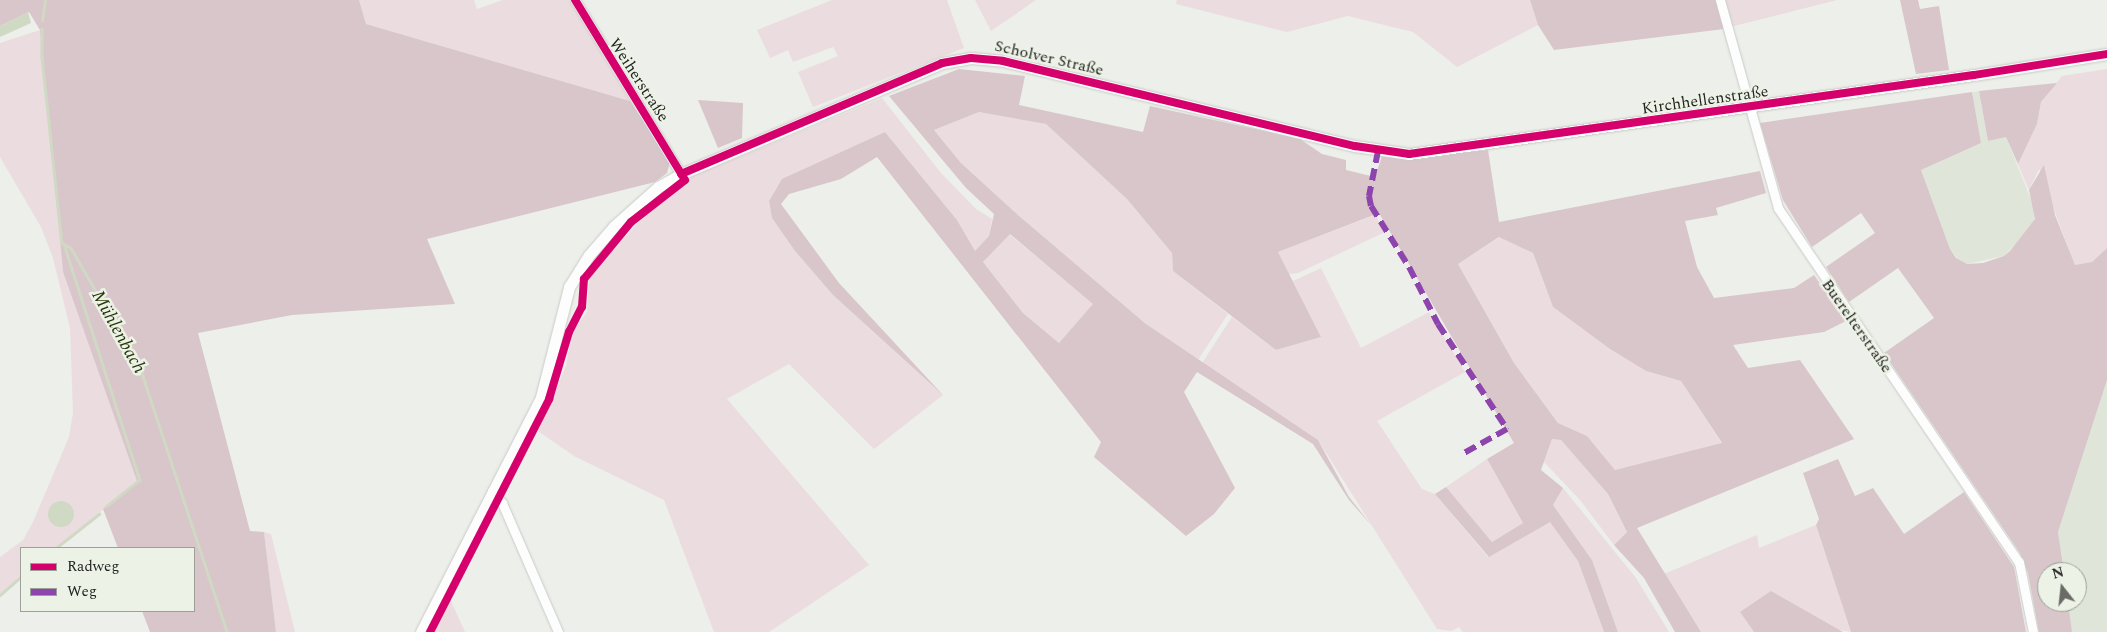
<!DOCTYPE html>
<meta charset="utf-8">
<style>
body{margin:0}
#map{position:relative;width:2107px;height:632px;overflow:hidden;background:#edefea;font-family:Spectral,serif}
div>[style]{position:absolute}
.built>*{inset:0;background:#e0e5d9}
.green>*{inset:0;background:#ebdcdf}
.forest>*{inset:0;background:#d8c6ca}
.water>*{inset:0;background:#d0d9c4}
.round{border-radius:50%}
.stream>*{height:2.5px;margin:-1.25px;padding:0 1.25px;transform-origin:1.25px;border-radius:1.25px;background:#d0d9c4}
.roads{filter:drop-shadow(0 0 1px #c9cbc7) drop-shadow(0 0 1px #c9cbc7)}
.minor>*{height:9px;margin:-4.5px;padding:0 4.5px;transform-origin:4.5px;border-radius:4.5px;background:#fcfdfc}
.tertiary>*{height:11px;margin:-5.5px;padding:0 5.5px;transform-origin:5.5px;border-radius:5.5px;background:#fcfdfc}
.quiet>*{height:6px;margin-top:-3px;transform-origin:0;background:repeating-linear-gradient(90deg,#8e44ad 0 12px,transparent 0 18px)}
.cycleway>*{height:8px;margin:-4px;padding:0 4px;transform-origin:4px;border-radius:4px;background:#d6006c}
span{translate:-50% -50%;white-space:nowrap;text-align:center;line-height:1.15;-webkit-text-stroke:5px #edf2e7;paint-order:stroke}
.street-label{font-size:16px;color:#232421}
.water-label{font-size:18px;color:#273708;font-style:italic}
.legend{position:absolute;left:20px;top:547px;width:175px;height:65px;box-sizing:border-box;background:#edf2e7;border:1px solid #9ca098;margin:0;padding:6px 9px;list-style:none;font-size:15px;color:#232421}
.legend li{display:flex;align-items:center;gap:10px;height:25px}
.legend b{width:25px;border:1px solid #9ca098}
.north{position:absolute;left:2037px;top:562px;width:50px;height:50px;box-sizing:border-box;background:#edf2e7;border:1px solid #9ca098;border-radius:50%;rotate:344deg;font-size:14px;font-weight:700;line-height:20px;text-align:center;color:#232421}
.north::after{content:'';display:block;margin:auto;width:18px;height:22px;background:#6a6b67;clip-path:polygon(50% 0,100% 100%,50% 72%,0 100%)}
</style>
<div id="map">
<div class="built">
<i style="clip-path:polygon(1979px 91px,1988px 141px,2006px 137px,2036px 212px,2032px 227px,2004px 256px,1967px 264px,1960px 262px,1950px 249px,1921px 170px,1981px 143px,1972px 92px)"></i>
<i style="clip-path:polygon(2107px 380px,2107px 632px,2072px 632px,2068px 602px,2077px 602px,2077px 572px,2064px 572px,2058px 532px)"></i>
</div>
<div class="green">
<i style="clip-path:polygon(359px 0,474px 0,477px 9px,503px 0,569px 0,630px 101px,366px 24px)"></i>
<i style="clip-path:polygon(832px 0,947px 0,964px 48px,813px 107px,798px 72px,838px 56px,833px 47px,793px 62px,788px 50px,770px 58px,757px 30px)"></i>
<i style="clip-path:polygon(975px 0,1036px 0,991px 31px)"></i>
<i style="clip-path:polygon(1177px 0,1530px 0,1538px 25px,1457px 67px,1413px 32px,1348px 16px,1287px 32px,1176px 4px)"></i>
<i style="clip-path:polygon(1723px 0,1837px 0,1730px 27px)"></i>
<i style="clip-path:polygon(40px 30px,63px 272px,137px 481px,57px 548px,21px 548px,21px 578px,0 596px,0 557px,23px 540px,33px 522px,69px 437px,73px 413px,70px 328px,53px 258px,41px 227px,0 157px,0 43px)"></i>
<i style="clip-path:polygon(2107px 69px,2107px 248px,2092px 262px,2075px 266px,2039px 169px,2029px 190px,2018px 164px,2037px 124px,2041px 102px,2062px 76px)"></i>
<i style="clip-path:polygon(882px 98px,941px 173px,976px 209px,992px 219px,989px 236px,975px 252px,957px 220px,885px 132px,776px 189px,769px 201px,772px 218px,795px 251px,833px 295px,943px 395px,874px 449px,789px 364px,727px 399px,869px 565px,769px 632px,714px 632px,664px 500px,574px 456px,538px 431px,566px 366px,572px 332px,587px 312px,589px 276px,651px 209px,693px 176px)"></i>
<i style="clip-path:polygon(979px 112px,1046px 124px,1127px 199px,1172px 253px,1173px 271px,1228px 314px,1198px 360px,1146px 324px,1018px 215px,961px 163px,934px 130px)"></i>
<i style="clip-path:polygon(1375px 215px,1385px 232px,1298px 273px,1289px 274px,1278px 252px)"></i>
<i style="clip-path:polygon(1009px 234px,1094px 304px,1059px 343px,1023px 313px,983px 262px)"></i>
<i style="clip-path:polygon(1500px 237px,1533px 253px,1553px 307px,1610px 349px,1646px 371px,1681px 381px,1722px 444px,1615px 470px,1587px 436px,1558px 423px,1514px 363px,1458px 264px)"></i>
<i style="clip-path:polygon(1321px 268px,1361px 348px,1429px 312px,1465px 372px,1377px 421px,1422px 489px,1435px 494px,1488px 557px,1550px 521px,1578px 561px,1604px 632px,1463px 632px,1459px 627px,1451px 631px,1437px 629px,1318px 440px,1202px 363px,1232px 317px,1276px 350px,1321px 337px,1293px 281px)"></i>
<i style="clip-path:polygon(1552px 439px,1561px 440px,1608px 494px,1627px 532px,1614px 545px,1580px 500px,1544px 462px)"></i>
<i style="clip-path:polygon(1487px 459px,1523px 523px,1492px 542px,1446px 487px)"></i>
<i style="clip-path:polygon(1563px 488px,1636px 578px,1669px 632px,1618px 632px,1592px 560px,1553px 505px)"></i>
<i style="clip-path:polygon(1816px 525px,1851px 632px,1740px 612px,1754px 632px,1701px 632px,1664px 574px,1757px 535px,1759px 548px)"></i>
<i style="clip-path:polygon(264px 532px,271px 534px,295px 632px,276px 632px)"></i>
<i style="clip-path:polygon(450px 599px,465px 632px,433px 632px)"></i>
</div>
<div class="forest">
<i style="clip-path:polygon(0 0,359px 0,366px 24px,630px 101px,670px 162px,667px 173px,655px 182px,427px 239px,455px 304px,292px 315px,198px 333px,250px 531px,264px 532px,276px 632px,150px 632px,142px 611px,194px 611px,194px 548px,118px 548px,103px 509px,137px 481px,63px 272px,40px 30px,29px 12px,0 26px)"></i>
<i style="clip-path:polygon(1530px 0,1717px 0,1724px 29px,1554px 50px,1538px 25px)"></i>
<i style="clip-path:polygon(1900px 0,1918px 0,1920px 9px,1939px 6px,1949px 70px,1916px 74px)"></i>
<i style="clip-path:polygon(evenodd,959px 69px,1025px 76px,1019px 105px,1143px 132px,1150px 106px,1300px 139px,1322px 154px,1346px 160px,1346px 170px,1375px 177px,1382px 156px,1408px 158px,1488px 150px,1499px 222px,1760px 171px,1766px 193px,1716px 208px,1718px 215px,1685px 221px,1697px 267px,1714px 298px,1794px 288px,1814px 275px,1846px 321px,1824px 332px,1733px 345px,1748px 368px,1800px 360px,1854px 439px,1637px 528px,1701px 632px,1675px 632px,1644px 578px,1614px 545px,1627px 532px,1608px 494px,1561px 440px,1552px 439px,1541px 470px,1563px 488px,1553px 505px,1592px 560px,1618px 632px,1604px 632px,1578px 561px,1550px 522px,1489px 557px,1435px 494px,1446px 487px,1492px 542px,1523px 523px,1487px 459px,1514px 443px,1379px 213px,1278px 252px,1321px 337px,1276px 350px,1173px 271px,1172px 253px,1127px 199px,1046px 124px,979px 112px,934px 130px,961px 163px,1018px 215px,1146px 324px,1318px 440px,1349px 497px,1372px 526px,1349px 500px,1313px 444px,1197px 372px,1184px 392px,1235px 488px,1214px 514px,1186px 536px,1094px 457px,1101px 442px,877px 157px,841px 179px,789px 194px,781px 204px,839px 283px,943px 395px,833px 295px,795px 251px,772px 218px,769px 201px,782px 179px,885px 132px,957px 220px,975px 251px,989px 236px,994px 214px,966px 188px,889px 96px,959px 69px,1010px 234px,1093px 304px,1059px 343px,1023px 313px,983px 262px,1010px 234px,959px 69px,1499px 237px,1533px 253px,1553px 307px,1610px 349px,1646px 371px,1681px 381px,1722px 443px,1615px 470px,1587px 436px,1558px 423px,1514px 363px,1458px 264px,1499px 237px)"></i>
<i style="clip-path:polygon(2057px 83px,2041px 102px,2037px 124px,2018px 164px,2006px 137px,1988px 141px,1979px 91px)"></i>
<i style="clip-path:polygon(1972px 92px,1981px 143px,1921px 170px,1950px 249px,1956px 258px,1967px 264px,1983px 263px,2004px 256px,2010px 251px,2035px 219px,2029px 190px,2044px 165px,2055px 215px,2075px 265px,2092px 262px,2107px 248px,2107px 380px,2058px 532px,2064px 572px,2047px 572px,2047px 602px,2068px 602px,2072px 632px,2039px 632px,2028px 573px,2020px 553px,1884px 353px,1934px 318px,1898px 268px,1849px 302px,1826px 267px,1875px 233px,1861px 213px,1812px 247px,1783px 200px,1760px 123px)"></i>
<i style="clip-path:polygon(698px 100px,743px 103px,742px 138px,718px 148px)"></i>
<i style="clip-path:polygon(1838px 459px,1855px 496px,1873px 488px,1904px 534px,1964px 492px,2014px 567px,2026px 632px,1851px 632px,1816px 525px,1819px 519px,1803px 473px)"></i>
<i style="clip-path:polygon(1771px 591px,1843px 632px,1754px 632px,1740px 612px)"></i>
</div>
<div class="water">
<i style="clip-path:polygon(28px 12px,31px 23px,0 37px,0 26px)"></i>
<i class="round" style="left:48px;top:501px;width:26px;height:26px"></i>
</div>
<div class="stream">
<i style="left:42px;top:21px;width:21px;rotate:-82deg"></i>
<i style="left:42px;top:29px;width:28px;rotate:90deg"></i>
<i style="left:42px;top:57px;width:187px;rotate:83.9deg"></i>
<i style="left:62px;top:243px;width:10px;rotate:29deg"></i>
<i style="left:71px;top:248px;width:138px;rotate:59.9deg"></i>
<i style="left:140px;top:367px;width:279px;rotate:71.8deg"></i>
<i style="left:65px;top:247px;width:245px;rotate:72.2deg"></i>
<i style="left:140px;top:480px;width:43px;rotate:141.5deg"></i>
<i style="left:56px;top:548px;width:55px;rotate:-38.3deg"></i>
<i style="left:0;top:595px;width:28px;rotate:-41deg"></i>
</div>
<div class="roads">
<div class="minor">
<i style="left:575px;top:0;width:204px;rotate:58.7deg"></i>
<i style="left:1720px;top:0;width:216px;rotate:74.4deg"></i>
<i style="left:1778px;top:208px;width:428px;rotate:55.8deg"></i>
<i style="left:2019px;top:562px;width:71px;rotate:78.7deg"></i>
<i style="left:492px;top:491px;width:16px;rotate:50deg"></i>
<i style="left:502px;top:503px;width:141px;rotate:66.5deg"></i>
</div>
<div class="tertiary">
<i style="left:421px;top:632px;width:264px;rotate:-62.9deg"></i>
<i style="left:541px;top:397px;width:114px;rotate:-75.7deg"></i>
<i style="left:569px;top:287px;width:38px;rotate:-58deg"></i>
<i style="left:589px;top:255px;width:37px;rotate:-49deg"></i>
<i style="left:613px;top:227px;width:60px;rotate:-41.6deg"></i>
<i style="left:658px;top:187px;width:26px;rotate:-29deg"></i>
<i style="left:681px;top:174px;width:284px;rotate:-23deg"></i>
<i style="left:942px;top:63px;width:29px;rotate:-10deg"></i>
<i style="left:971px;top:58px;width:32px;rotate:5deg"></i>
<i style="left:1003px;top:61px;width:362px;rotate:13.6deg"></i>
<i style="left:1355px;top:146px;width:55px;rotate:8.4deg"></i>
<i style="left:1409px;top:154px;width:570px;rotate:-7.96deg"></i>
<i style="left:1974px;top:75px;width:135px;rotate:-9deg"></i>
</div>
</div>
<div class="quiet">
<i style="left:1378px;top:151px;width:46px;rotate:101.3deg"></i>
<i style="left:1369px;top:196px;width:10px;rotate:79deg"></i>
<i style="left:1371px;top:206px;width:72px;rotate:58.1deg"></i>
<i style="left:1409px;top:267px;width:64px;rotate:63deg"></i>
<i style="left:1438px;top:324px;width:126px;rotate:56.7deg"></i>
<i style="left:1507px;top:429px;width:49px;rotate:150.8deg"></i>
</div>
<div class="cycleway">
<i style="left:681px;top:174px;width:284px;rotate:-23deg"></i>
<i style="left:942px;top:63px;width:29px;rotate:-10deg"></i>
<i style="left:971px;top:58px;width:32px;rotate:5deg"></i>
<i style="left:1003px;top:61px;width:362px;rotate:13.6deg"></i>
<i style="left:1355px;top:146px;width:55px;rotate:8.4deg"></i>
<i style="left:1409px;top:154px;width:570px;rotate:-7.96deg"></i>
<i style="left:1974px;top:75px;width:135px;rotate:-9deg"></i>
<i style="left:430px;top:632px;width:262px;rotate:-62.9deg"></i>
<i style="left:549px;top:399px;width:70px;rotate:-73.4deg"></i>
<i style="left:569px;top:332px;width:28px;rotate:-63deg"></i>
<i style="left:582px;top:307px;width:28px;rotate:-86deg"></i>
<i style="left:584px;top:279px;width:74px;rotate:-50.5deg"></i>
<i style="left:631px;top:222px;width:68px;rotate:-37.9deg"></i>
<i style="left:685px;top:180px;width:211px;rotate:-121.4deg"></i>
</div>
<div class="street-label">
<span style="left:1049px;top:58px;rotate:13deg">Scholver Straße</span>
<span style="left:639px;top:80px;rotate:57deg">Weiherstraße</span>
<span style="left:1705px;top:100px;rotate:-8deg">Kirchhellenstraße</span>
<span style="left:1857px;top:326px;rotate:55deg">Buerelterstraße</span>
</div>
<div class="water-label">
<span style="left:118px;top:332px;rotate:61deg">Mühlenbach</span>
</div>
<ul class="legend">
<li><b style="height:6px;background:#d6006c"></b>Radweg</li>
<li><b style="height:6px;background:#8e44ad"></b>Weg</li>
</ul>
<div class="north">N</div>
</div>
